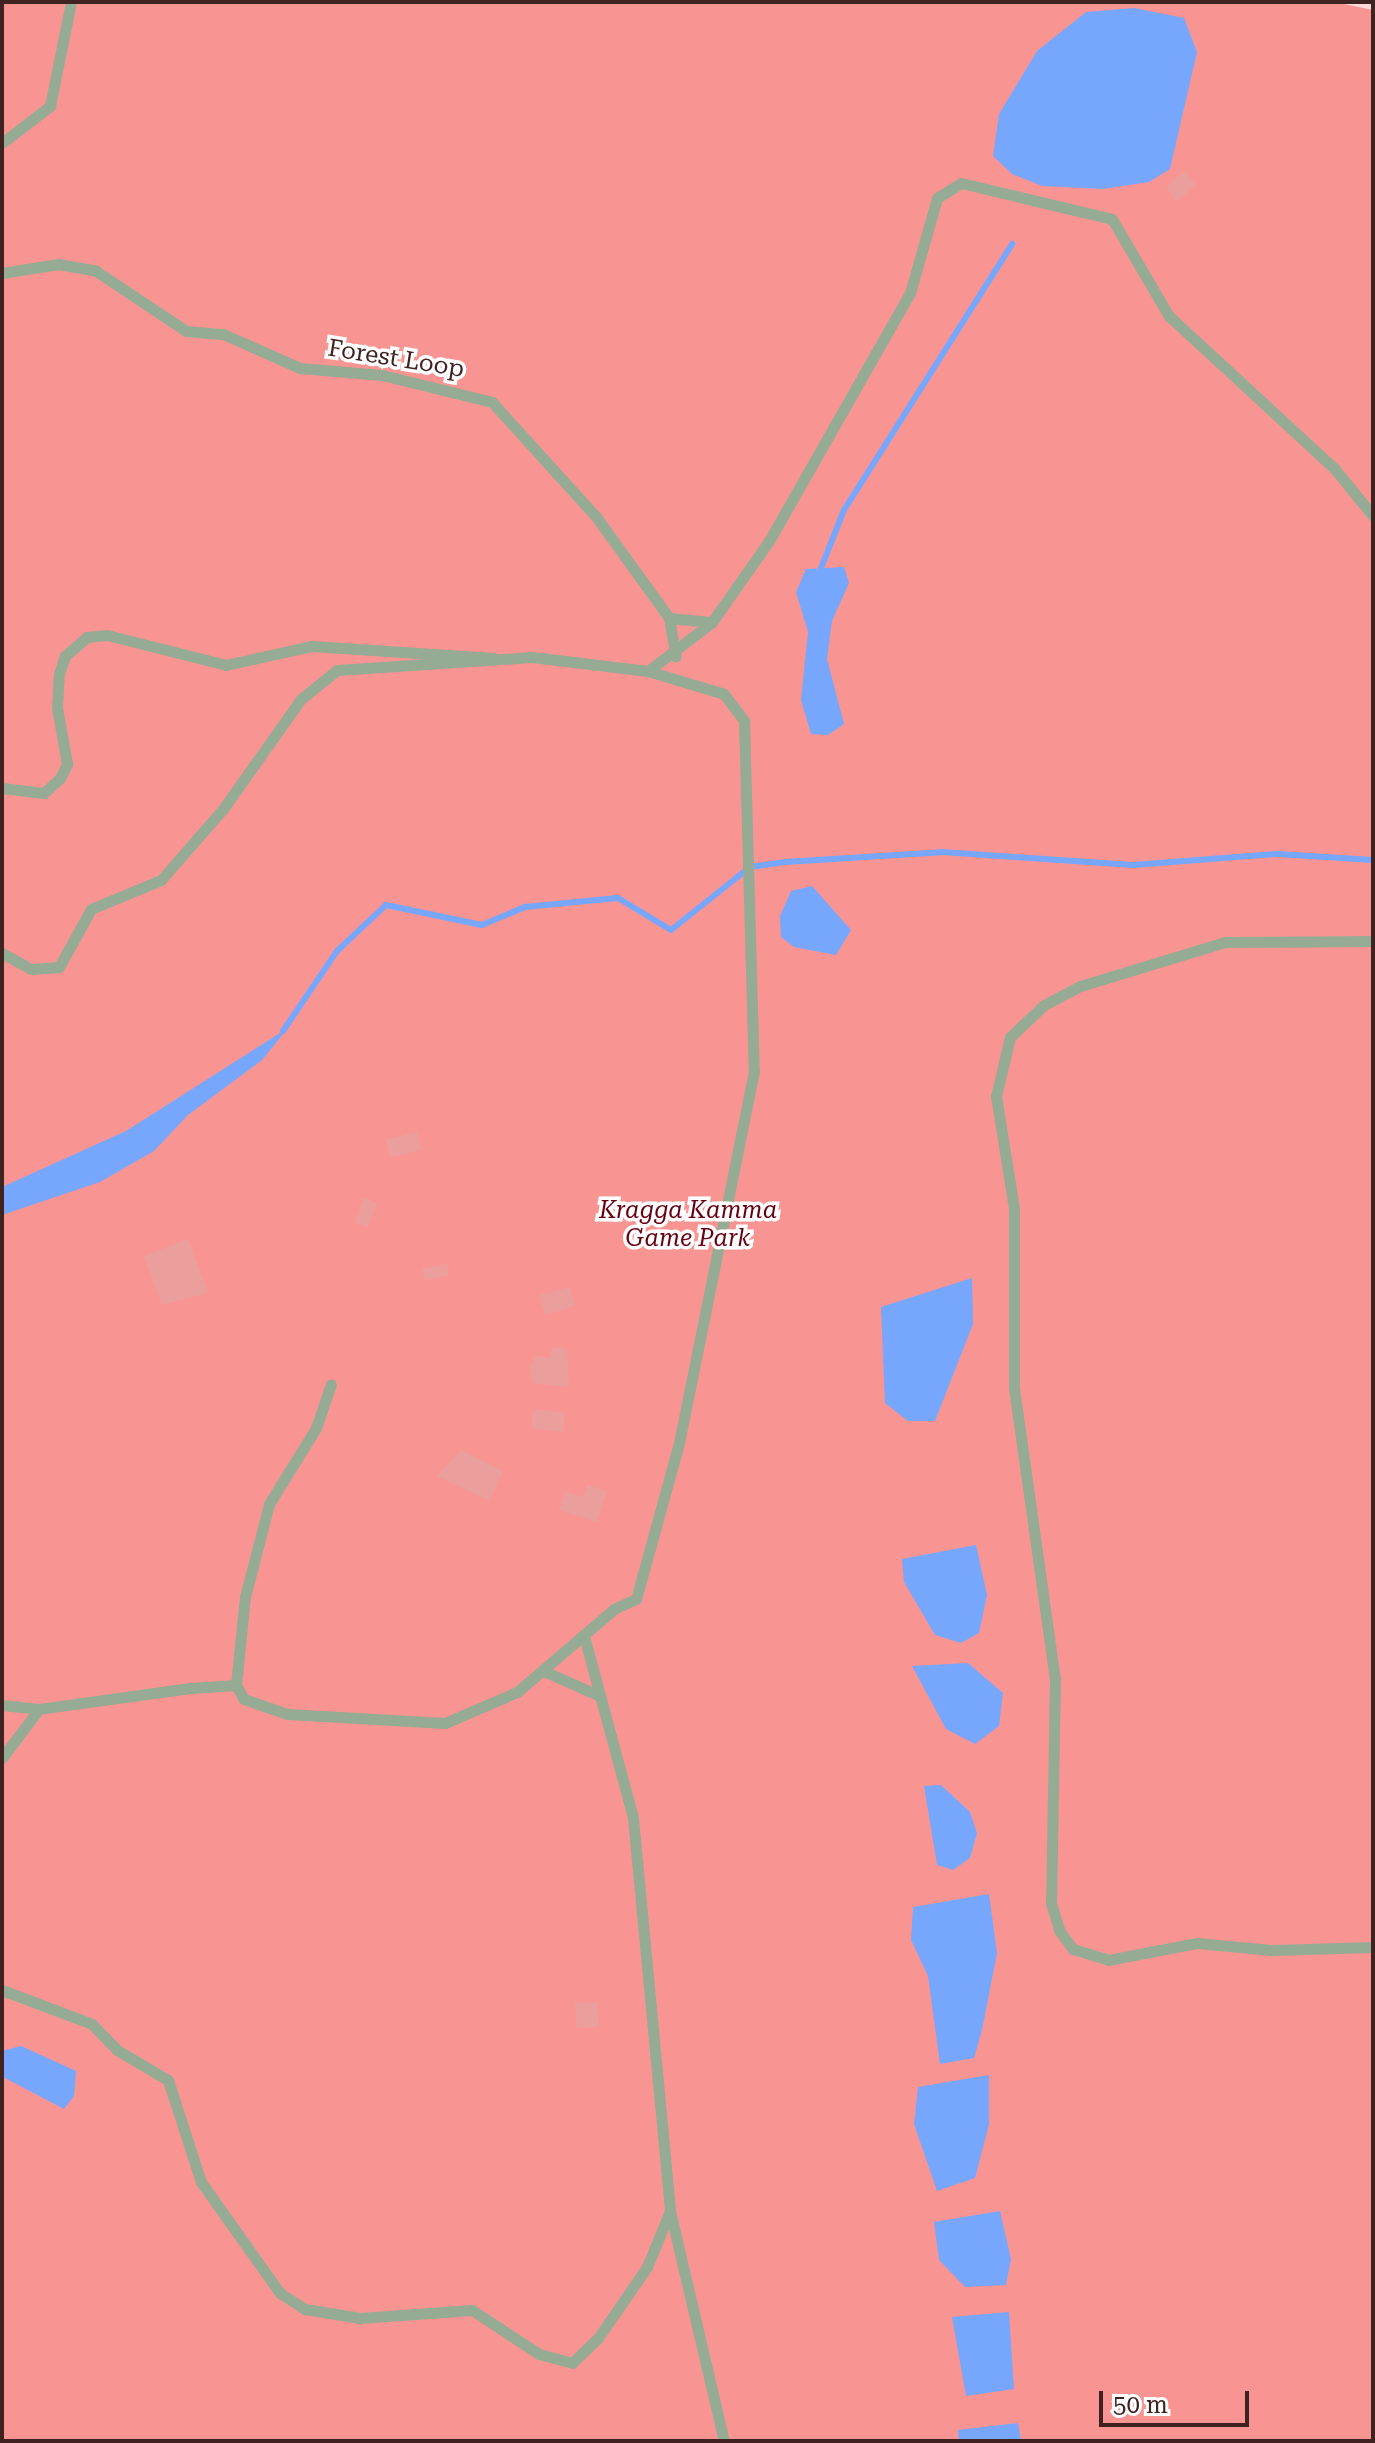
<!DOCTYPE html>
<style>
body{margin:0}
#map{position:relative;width:1375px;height:2443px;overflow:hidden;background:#f9d8d7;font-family:"Roboto Serif",serif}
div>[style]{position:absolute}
.green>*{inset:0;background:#f89593}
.water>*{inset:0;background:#77a6fd}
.stream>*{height:6px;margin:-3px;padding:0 3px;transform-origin:3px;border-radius:3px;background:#77a6fd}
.building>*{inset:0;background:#eb9f9c}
.lane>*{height:11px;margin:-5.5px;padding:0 5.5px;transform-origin:5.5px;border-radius:5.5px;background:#96ab93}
span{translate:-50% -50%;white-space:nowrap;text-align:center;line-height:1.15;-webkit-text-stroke:7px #fff;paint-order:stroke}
.street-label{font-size:24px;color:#402221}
.park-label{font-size:24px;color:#680012;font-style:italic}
.frame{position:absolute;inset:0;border:4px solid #402221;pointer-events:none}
.scale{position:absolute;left:1099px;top:2391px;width:150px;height:36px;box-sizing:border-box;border:4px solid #402221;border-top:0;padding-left:10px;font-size:24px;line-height:28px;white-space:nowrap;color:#402221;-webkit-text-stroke:6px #fff;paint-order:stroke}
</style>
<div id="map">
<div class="green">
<i style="clip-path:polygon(2px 2px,1334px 2px,1373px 10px,1373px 2441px,2px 2441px)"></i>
</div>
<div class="water">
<i style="clip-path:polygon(1134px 8px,1184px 18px,1197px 52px,1170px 169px,1149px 182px,1103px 189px,1042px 186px,1012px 174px,993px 156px,999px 114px,1037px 51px,1086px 12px)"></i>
<i style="clip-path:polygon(844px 567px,849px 583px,832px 621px,827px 659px,844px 724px,828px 735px,811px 734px,801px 700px,808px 632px,796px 592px,806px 569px)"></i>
<i style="clip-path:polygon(812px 886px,851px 930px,836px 955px,794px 947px,781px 937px,780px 916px,791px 891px)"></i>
<i style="clip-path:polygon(288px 1028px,262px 1060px,188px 1115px,154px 1151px,100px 1182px,2px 1215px,2px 1187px,126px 1131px)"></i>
<i style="clip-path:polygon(972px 1278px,973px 1324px,935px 1421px,908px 1421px,885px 1403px,881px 1307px)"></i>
<i style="clip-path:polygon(976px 1545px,987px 1595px,979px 1633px,961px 1643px,935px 1635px,904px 1582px,902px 1559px)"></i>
<i style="clip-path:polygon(968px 1663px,1003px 1693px,999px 1726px,975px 1744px,946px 1729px,912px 1666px)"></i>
<i style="clip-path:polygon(941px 1785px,970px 1812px,977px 1833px,970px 1858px,953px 1870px,937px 1865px,924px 1786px)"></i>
<i style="clip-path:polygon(989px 1894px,997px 1953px,982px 2030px,974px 2058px,940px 2064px,928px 1976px,911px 1940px,913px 1907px)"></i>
<i style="clip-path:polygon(21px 2046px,76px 2071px,74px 2096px,64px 2109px,3px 2077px,2px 2051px)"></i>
<i style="clip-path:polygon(989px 2075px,989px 2124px,975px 2178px,937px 2191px,914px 2124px,918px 2087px)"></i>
<i style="clip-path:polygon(1000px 2211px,1011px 2259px,1006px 2285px,965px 2287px,939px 2260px,934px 2222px)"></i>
<i style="clip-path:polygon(1009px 2312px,1014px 2389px,966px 2396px,952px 2317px)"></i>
<i style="clip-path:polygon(1018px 2423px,1021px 2441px,959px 2441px,958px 2430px)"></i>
</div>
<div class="stream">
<i style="left:821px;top:568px;width:62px;rotate:-68.4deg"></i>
<i style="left:844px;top:510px;width:315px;rotate:-57.7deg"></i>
<i style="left:283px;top:1031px;width:97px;rotate:-56deg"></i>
<i style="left:337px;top:951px;width:67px;rotate:-43.2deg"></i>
<i style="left:386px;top:905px;width:98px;rotate:11.8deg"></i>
<i style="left:482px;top:925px;width:47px;rotate:-22.7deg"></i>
<i style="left:525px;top:907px;width:93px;rotate:-5.5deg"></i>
<i style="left:618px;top:898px;width:62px;rotate:31.1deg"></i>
<i style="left:671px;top:930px;width:101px;rotate:-38.6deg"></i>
<i style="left:750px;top:867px;width:35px;rotate:-8deg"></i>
<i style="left:785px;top:862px;width:157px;rotate:-3.6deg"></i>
<i style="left:942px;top:852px;width:191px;rotate:3.9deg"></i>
<i style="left:1133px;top:865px;width:144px;rotate:-4.4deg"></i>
<i style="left:1277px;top:854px;width:96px;rotate:3.6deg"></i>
</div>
<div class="building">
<i style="clip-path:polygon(1184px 171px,1196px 184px,1177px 201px,1166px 188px)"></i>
<i style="clip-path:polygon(417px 1132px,421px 1150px,390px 1157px,386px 1140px)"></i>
<i style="clip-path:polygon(364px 1198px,377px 1203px,368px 1227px,355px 1223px)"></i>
<i style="clip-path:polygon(188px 1239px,208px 1293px,162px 1305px,144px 1256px)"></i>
<i style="clip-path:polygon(447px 1264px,449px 1275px,425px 1280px,422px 1269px)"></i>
<i style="clip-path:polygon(570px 1287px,575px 1306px,545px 1315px,540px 1295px)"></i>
<i style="clip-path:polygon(552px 1347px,567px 1349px,569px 1387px,532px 1383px,530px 1366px,536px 1356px,550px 1358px)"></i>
<i style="clip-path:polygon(533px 1409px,565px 1413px,563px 1432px,531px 1428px)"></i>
<i style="clip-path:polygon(461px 1450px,503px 1471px,489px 1501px,437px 1476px)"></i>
<i style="clip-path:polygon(587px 1485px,607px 1491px,597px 1522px,559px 1510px,565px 1492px,583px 1497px)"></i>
<i style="clip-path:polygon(597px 2002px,599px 2027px,577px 2028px,575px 2003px)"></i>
</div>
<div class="lane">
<i style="left:2px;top:143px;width:61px;rotate:-37.6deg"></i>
<i style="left:50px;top:106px;width:106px;rotate:-78.6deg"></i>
<i style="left:2px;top:273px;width:57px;rotate:-9.1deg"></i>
<i style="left:58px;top:264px;width:39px;rotate:10deg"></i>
<i style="left:96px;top:271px;width:108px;rotate:33.7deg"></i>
<i style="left:186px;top:331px;width:37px;rotate:5deg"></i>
<i style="left:223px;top:334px;width:84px;rotate:23.8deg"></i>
<i style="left:300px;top:368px;width:82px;rotate:4.9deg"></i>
<i style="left:382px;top:375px;width:113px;rotate:13.8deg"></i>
<i style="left:492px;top:402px;width:156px;rotate:47.8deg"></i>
<i style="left:597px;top:518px;width:123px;rotate:54.2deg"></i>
<i style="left:669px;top:618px;width:39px;rotate:80deg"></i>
<i style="left:669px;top:618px;width:42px;rotate:5.4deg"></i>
<i style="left:648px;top:671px;width:81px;rotate:-37.4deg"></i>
<i style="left:712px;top:622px;width:99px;rotate:-54.9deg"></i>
<i style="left:769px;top:541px;width:285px;rotate:-60.4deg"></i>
<i style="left:910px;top:293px;width:99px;rotate:-74.1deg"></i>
<i style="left:937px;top:198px;width:28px;rotate:-32deg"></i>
<i style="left:961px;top:183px;width:155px;rotate:13.4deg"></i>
<i style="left:1112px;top:219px;width:113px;rotate:59.6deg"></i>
<i style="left:1169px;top:316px;width:224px;rotate:42.7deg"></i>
<i style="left:1334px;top:468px;width:62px;rotate:50.9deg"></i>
<i style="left:2px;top:788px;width:42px;rotate:6.8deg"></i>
<i style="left:44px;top:793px;width:22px;rotate:-43deg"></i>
<i style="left:60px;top:778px;width:16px;rotate:-63deg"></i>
<i style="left:67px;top:764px;width:57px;rotate:-100.1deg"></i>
<i style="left:57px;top:708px;width:34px;rotate:-87deg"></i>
<i style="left:59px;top:674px;width:19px;rotate:-72deg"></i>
<i style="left:65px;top:656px;width:29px;rotate:-41deg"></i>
<i style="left:87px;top:637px;width:20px;rotate:-6deg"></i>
<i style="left:107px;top:635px;width:123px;rotate:14.1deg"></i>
<i style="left:226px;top:665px;width:88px;rotate:-12.5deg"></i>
<i style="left:312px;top:646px;width:182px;rotate:3.8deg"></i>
<i style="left:1373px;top:941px;width:148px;rotate:179.6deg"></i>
<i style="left:1225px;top:942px;width:152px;rotate:163.1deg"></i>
<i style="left:1080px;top:986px;width:41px;rotate:152.2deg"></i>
<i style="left:1044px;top:1005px;width:47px;rotate:136.7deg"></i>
<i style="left:1010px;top:1037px;width:61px;rotate:103.3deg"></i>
<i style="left:996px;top:1096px;width:114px;rotate:80.9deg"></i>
<i style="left:1014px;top:1209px;width:179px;rotate:90deg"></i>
<i style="left:1014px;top:1388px;width:293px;rotate:82deg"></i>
<i style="left:1055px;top:1678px;width:225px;rotate:91deg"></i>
<i style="left:1051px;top:1903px;width:28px;rotate:73deg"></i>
<i style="left:1059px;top:1930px;width:24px;rotate:54deg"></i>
<i style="left:1073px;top:1949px;width:37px;rotate:17deg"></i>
<i style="left:1108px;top:1960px;width:91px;rotate:-10.8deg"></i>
<i style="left:1197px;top:1943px;width:76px;rotate:5.3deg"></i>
<i style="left:1273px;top:1950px;width:100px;rotate:-1.7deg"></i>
<i style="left:2px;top:953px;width:33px;rotate:29deg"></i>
<i style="left:31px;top:969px;width:28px;rotate:-4deg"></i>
<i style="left:59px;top:967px;width:66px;rotate:-61.1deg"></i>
<i style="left:91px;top:909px;width:76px;rotate:-22.5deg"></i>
<i style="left:161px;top:880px;width:94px;rotate:-48.9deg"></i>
<i style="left:223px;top:809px;width:135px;rotate:-54.7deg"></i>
<i style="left:301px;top:699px;width:46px;rotate:-38.9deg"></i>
<i style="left:337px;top:670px;width:195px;rotate:-3.8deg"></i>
<i style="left:532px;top:657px;width:117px;rotate:6.9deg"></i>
<i style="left:648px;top:671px;width:79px;rotate:16.8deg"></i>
<i style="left:724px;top:694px;width:34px;rotate:53deg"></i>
<i style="left:744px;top:721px;width:350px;rotate:88.4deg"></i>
<i style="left:754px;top:1071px;width:379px;rotate:101.4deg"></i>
<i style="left:679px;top:1443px;width:162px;rotate:105.4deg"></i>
<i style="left:636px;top:1599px;width:24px;rotate:156deg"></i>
<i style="left:614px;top:1609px;width:128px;rotate:139.4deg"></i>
<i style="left:517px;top:1692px;width:78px;rotate:156.7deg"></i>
<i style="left:445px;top:1723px;width:158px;rotate:-176.7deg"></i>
<i style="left:287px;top:1714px;width:46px;rotate:-160.8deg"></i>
<i style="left:244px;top:1699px;width:16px;rotate:-120deg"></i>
<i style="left:236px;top:1685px;width:46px;rotate:176.3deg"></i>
<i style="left:190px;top:1688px;width:152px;rotate:172.1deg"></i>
<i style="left:39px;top:1709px;width:61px;rotate:127.1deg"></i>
<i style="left:584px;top:1636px;width:188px;rotate:74.9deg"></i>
<i style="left:633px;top:1818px;width:395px;rotate:84.6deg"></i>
<i style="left:670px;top:2211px;width:236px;rotate:76.8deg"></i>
<i style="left:546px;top:1672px;width:59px;rotate:24deg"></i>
<i style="left:236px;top:1685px;width:88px;rotate:-84.2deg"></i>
<i style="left:245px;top:1597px;width:96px;rotate:-75.5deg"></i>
<i style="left:269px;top:1504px;width:89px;rotate:-58.3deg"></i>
<i style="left:316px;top:1428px;width:46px;rotate:-71.2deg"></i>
<i style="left:2px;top:1705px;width:37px;rotate:6deg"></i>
<i style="left:2px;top:1990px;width:96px;rotate:20.7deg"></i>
<i style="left:92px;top:2024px;width:36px;rotate:46deg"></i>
<i style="left:117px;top:2050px;width:59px;rotate:30.5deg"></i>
<i style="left:168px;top:2080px;width:107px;rotate:72.1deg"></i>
<i style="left:201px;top:2182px;width:136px;rotate:54.6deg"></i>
<i style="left:280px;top:2293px;width:30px;rotate:33deg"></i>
<i style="left:305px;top:2309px;width:56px;rotate:9.3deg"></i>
<i style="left:360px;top:2318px;width:112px;rotate:-4.1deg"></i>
<i style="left:472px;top:2310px;width:80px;rotate:33.3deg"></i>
<i style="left:539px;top:2354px;width:34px;rotate:15deg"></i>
<i style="left:572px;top:2363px;width:36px;rotate:-44deg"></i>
<i style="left:598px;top:2338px;width:86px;rotate:-55.4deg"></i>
<i style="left:647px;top:2267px;width:61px;rotate:-67.7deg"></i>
</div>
<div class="street-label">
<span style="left:396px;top:359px;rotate:9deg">Forest Loop</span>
</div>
<div class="park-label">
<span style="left:688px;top:1225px">Kragga Kamma<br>Game Park</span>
</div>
<div class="frame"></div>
<div class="scale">50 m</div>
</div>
